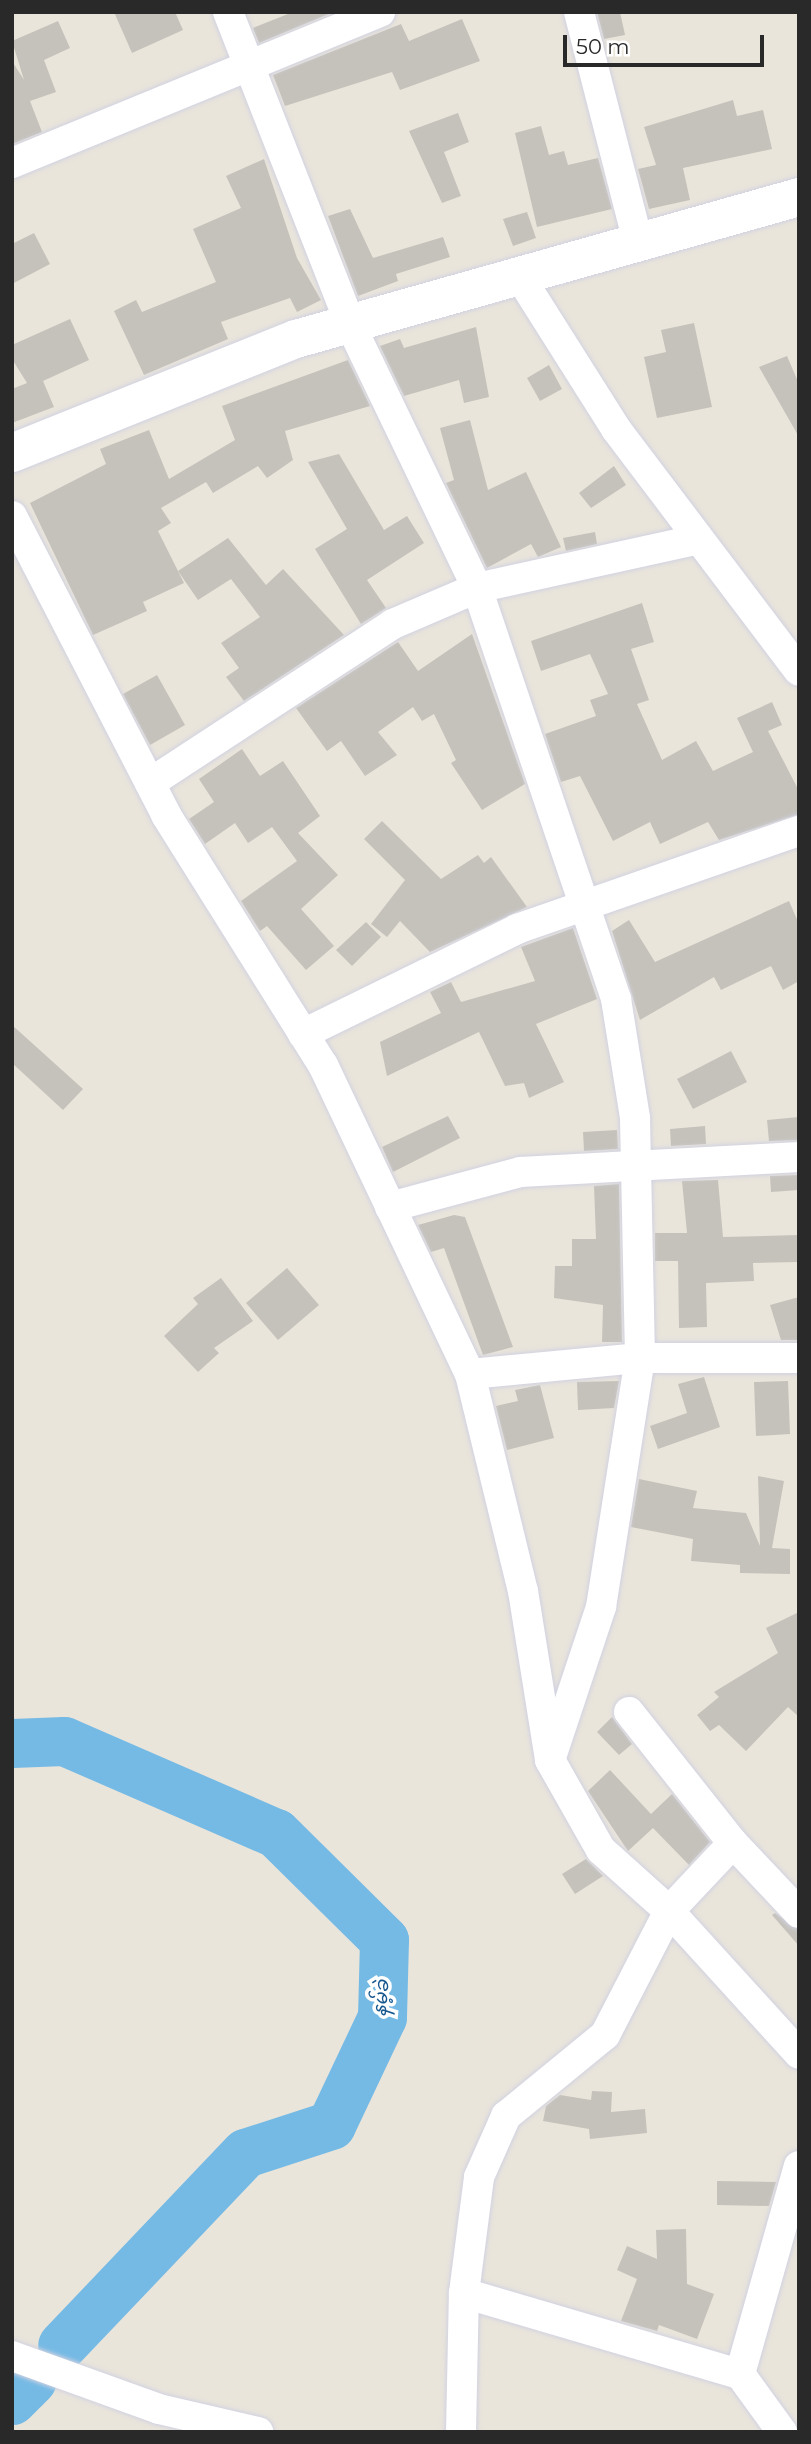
<!DOCTYPE html>
<meta charset="utf-8">
<style>
body{margin:0}
#map{position:relative;width:811px;height:2444px;overflow:hidden;background:#eae5db;font-family:Montserrat,"Noto Sans Myanmar",sans-serif}
div>[style]{position:absolute}
.river>*{height:49px;margin:-24.5px;padding:0 24.5px;transform-origin:24.5px;border-radius:24.5px;background:#75bae5}
.building>*{inset:0;background:#c5c2bb}
.roads{filter:drop-shadow(0 0 2px #d1d2e1) drop-shadow(0 0 2px #d1d2e1)}
.street>*{height:30px;margin:-15px;padding:0 15px;transform-origin:15px;border-radius:15px;background:#fff}
.secondary>*{height:38px;margin:-19px;padding:0 19px;transform-origin:19px;border-radius:19px;background:#fff}
span{translate:-50% -50%;white-space:nowrap;text-align:center;line-height:1.15;-webkit-text-stroke:7px #fff;paint-order:stroke}
.water-label{font-size:19px;color:#16578f;font-style:italic}
.frame{position:absolute;inset:0;border:14px solid #292929;pointer-events:none}
.scale{position:absolute;left:563px;top:35px;width:201px;height:32px;box-sizing:border-box;border:4px solid #292929;border-top:0;padding-left:9px;font-size:21px;line-height:24px;white-space:nowrap;color:#292929;-webkit-text-stroke:5px #fff;paint-order:stroke}
</style>
<div id="map">
<div class="river">
<i style="left:12px;top:1743px;width:52px;rotate:-2.2deg"></i>
<i style="left:64px;top:1741px;width:231px;rotate:23.5deg"></i>
<i style="left:276px;top:1833px;width:152px;rotate:44.7deg"></i>
<i style="left:384px;top:1940px;width:77px;rotate:91.5deg"></i>
<i style="left:382px;top:2017px;width:119px;rotate:115.3deg"></i>
<i style="left:331px;top:2125px;width:90px;rotate:162deg"></i>
<i style="left:245px;top:2153px;width:265px;rotate:133.6deg"></i>
<i style="left:12px;top:2400px;width:28px;rotate:-45deg"></i>
</div>
<div class="building">
<i style="clip-path:polygon(114px 12px,175px 12px,183px 30px,132px 53px)"></i>
<i style="clip-path:polygon(293px 12px,331px 13px,259px 43px,253px 28px)"></i>
<i style="clip-path:polygon(597px 12px,620px 12px,625px 35px,604px 39px)"></i>
<i style="clip-path:polygon(462px 19px,480px 61px,400px 90px,392px 72px,285px 106px,273px 75px,401px 24px,409px 41px)"></i>
<i style="clip-path:polygon(58px 21px,70px 48px,44px 60px,56px 92px,30px 101px,42px 132px,12px 144px,12px 61px,24px 80px,12px 41px)"></i>
<i style="clip-path:polygon(733px 100px,737px 116px,763px 110px,772px 149px,683px 168px,690px 200px,649px 209px,638px 169px,656px 165px,644px 127px)"></i>
<i style="clip-path:polygon(458px 113px,469px 142px,444px 152px,461px 196px,442px 203px,409px 131px)"></i>
<i style="clip-path:polygon(541px 126px,549px 155px,564px 151px,568px 165px,598px 158px,612px 209px,537px 227px,515px 133px)"></i>
<i style="clip-path:polygon(264px 159px,297px 258px,321px 300px,297px 312px,290px 298px,221px 322px,228px 339px,144px 375px,114px 311px,136px 300px,142px 312px,216px 282px,193px 229px,241px 208px,226px 176px)"></i>
<i style="clip-path:polygon(350px 209px,373px 258px,443px 237px,450px 257px,396px 274px,398px 281px,358px 296px,328px 216px)"></i>
<i style="clip-path:polygon(527px 212px,536px 238px,513px 246px,503px 219px)"></i>
<i style="clip-path:polygon(34px 233px,50px 264px,12px 284px,12px 244px)"></i>
<i style="clip-path:polygon(70px 319px,89px 360px,43px 381px,54px 407px,12px 423px,12px 389px,27px 383px,12px 359px,12px 345px)"></i>
<i style="clip-path:polygon(694px 323px,712px 407px,657px 418px,644px 357px,666px 352px,661px 330px)"></i>
<i style="clip-path:polygon(476px 327px,489px 397px,464px 403px,459px 380px,404px 396px,380px 346px,400px 339px,404px 348px)"></i>
<i style="clip-path:polygon(787px 356px,799px 384px,799px 437px,759px 367px)"></i>
<i style="clip-path:polygon(348px 360px,370px 406px,285px 431px,293px 460px,267px 478px,258px 466px,213px 493px,206px 482px,161px 508px,171px 523px,158px 531px,184px 583px,143px 602px,147px 611px,93px 635px,30px 503px,106px 464px,100px 449px,149px 430px,169px 479px,235px 440px,222px 406px)"></i>
<i style="clip-path:polygon(549px 365px,562px 389px,540px 401px,527px 378px)"></i>
<i style="clip-path:polygon(470px 420px,488px 490px,526px 472px,561px 547px,538px 557px,531px 544px,487px 568px,446px 483px,454px 480px,440px 428px)"></i>
<i style="clip-path:polygon(339px 454px,384px 530px,407px 516px,424px 543px,367px 580px,386px 608px,361px 624px,315px 549px,347px 529px,308px 462px)"></i>
<i style="clip-path:polygon(614px 466px,626px 485px,591px 508px,579px 493px)"></i>
<i style="clip-path:polygon(595px 532px,597px 544px,566px 551px,563px 538px)"></i>
<i style="clip-path:polygon(228px 538px,266px 585px,283px 569px,344px 635px,244px 701px,226px 677px,239px 668px,221px 643px,260px 617px,231px 579px,198px 600px,178px 571px)"></i>
<i style="clip-path:polygon(642px 603px,654px 642px,631px 649px,649px 700px,637px 704px,662px 760px,696px 741px,713px 771px,753px 752px,737px 718px,772px 702px,782px 725px,768px 731px,799px 791px,799px 814px,719px 840px,708px 822px,660px 844px,650px 822px,613px 841px,580px 776px,561px 782px,545px 734px,596px 716px,590px 700px,608px 694px,590px 654px,541px 671px,531px 641px)"></i>
<i style="clip-path:polygon(472px 634px,525px 784px,482px 810px,451px 763px,456px 760px,434px 714px,422px 721px,413px 707px,378px 732px,397px 755px,365px 776px,341px 741px,327px 751px,296px 708px,398px 642px,418px 671px)"></i>
<i style="clip-path:polygon(157px 675px,185px 725px,150px 745px,123px 694px)"></i>
<i style="clip-path:polygon(242px 749px,260px 776px,283px 761px,320px 816px,298px 833px,338px 875px,301px 909px,334px 946px,306px 970px,267px 926px,260px 931px,241px 901px,297px 861px,272px 827px,248px 843px,235px 823px,205px 844px,189px 819px,214px 802px,199px 779px)"></i>
<i style="clip-path:polygon(382px 821px,441px 879px,478px 855px,484px 863px,491px 857px,527px 907px,430px 952px,400px 921px,387px 937px,371px 924px,405px 880px,364px 839px)"></i>
<i style="clip-path:polygon(789px 901px,799px 924px,799px 981px,783px 990px,771px 966px,721px 990px,714px 977px,640px 1020px,612px 931px,629px 920px,655px 962px)"></i>
<i style="clip-path:polygon(366px 922px,381px 937px,352px 966px,336px 950px)"></i>
<i style="clip-path:polygon(573px 928px,597px 999px,536px 1024px,564px 1082px,529px 1098px,524px 1083px,505px 1086px,479px 1032px,387px 1076px,380px 1042px,441px 1013px,430px 992px,451px 982px,461px 1002px,535px 981px,521px 947px)"></i>
<i style="clip-path:polygon(12px 1025px,83px 1089px,63px 1110px,12px 1063px)"></i>
<i style="clip-path:polygon(731px 1051px,747px 1082px,693px 1109px,677px 1079px)"></i>
<i style="clip-path:polygon(448px 1116px,460px 1138px,393px 1172px,382px 1147px)"></i>
<i style="clip-path:polygon(799px 1117px,799px 1140px,769px 1141px,767px 1120px)"></i>
<i style="clip-path:polygon(705px 1126px,706px 1144px,671px 1146px,670px 1129px)"></i>
<i style="clip-path:polygon(617px 1130px,618px 1149px,584px 1151px,583px 1132px)"></i>
<i style="clip-path:polygon(799px 1175px,799px 1190px,771px 1192px,770px 1176px)"></i>
<i style="clip-path:polygon(718px 1180px,723px 1237px,799px 1235px,799px 1262px,753px 1263px,754px 1281px,706px 1283px,707px 1327px,679px 1328px,678px 1261px,655px 1261px,655px 1233px,687px 1233px,682px 1181px)"></i>
<i style="clip-path:polygon(619px 1184px,622px 1342px,602px 1342px,603px 1305px,554px 1298px,555px 1266px,572px 1266px,572px 1239px,596px 1239px,594px 1186px)"></i>
<i style="clip-path:polygon(454px 1215px,465px 1217px,513px 1347px,483px 1355px,444px 1248px,431px 1252px,418px 1225px)"></i>
<i style="clip-path:polygon(287px 1268px,319px 1305px,278px 1340px,246px 1303px)"></i>
<i style="clip-path:polygon(221px 1278px,253px 1321px,214px 1348px,219px 1353px,198px 1372px,164px 1336px,198px 1304px,193px 1298px)"></i>
<i style="clip-path:polygon(799px 1297px,799px 1340px,781px 1340px,770px 1305px)"></i>
<i style="clip-path:polygon(704px 1377px,720px 1427px,658px 1449px,650px 1426px,687px 1413px,678px 1384px)"></i>
<i style="clip-path:polygon(619px 1381px,614px 1408px,578px 1410px,577px 1382px)"></i>
<i style="clip-path:polygon(788px 1381px,790px 1434px,756px 1436px,754px 1382px)"></i>
<i style="clip-path:polygon(540px 1385px,554px 1438px,507px 1450px,496px 1406px,518px 1401px,515px 1390px)"></i>
<i style="clip-path:polygon(758px 1476px,784px 1481px,772px 1548px,790px 1549px,790px 1574px,740px 1573px,740px 1565px,691px 1561px,693px 1539px,631px 1527px,639px 1479px,697px 1491px,693px 1508px,746px 1513px,760px 1546px)"></i>
<i style="clip-path:polygon(799px 1612px,799px 1717px,788px 1707px,746px 1751px,719px 1725px,710px 1731px,697px 1715px,719px 1697px,714px 1692px,778px 1653px,766px 1628px)"></i>
<i style="clip-path:polygon(612px 1717px,632px 1744px,619px 1755px,597px 1732px)"></i>
<i style="clip-path:polygon(610px 1770px,651px 1814px,672px 1794px,710px 1842px,689px 1865px,653px 1828px,628px 1851px,588px 1791px)"></i>
<i style="clip-path:polygon(586px 1859px,603px 1876px,575px 1894px,562px 1874px)"></i>
<i style="clip-path:polygon(775px 1913px,799px 1930px,799px 1946px,772px 1915px)"></i>
<i style="clip-path:polygon(592px 2091px,612px 2092px,611px 2112px,645px 2109px,647px 2133px,590px 2139px,589px 2129px,543px 2121px,546px 2106px,560px 2095px,591px 2100px)"></i>
<i style="clip-path:polygon(717px 2181px,776px 2182px,769px 2206px,717px 2205px)"></i>
<i style="clip-path:polygon(686px 2229px,687px 2284px,714px 2294px,697px 2339px,659px 2325px,657px 2331px,621px 2321px,637px 2279px,617px 2270px,627px 2246px,657px 2259px,656px 2230px)"></i>
</div>
<div class="roads">
<div class="street">
<i style="left:228px;top:12px;width:335px;rotate:68.6deg"></i>
<i style="left:350px;top:324px;width:293px;rotate:64.3deg"></i>
<i style="left:477px;top:588px;width:434px;rotate:71.3deg"></i>
<i style="left:616px;top:999px;width:121px;rotate:80.9deg"></i>
<i style="left:635px;top:1118px;width:240px;rotate:88.8deg"></i>
<i style="left:640px;top:1358px;width:252px;rotate:98.9deg"></i>
<i style="left:601px;top:1607px;width:161px;rotate:108.4deg"></i>
<i style="left:579px;top:12px;width:241px;rotate:75.6deg"></i>
<i style="left:12px;top:163px;width:398px;rotate:-22.3deg"></i>
<i style="left:520px;top:277px;width:180px;rotate:57.7deg"></i>
<i style="left:616px;top:429px;width:303px;rotate:52.9deg"></i>
<i style="left:12px;top:516px;width:336px;rotate:62.7deg"></i>
<i style="left:166px;top:815px;width:295px;rotate:57.9deg"></i>
<i style="left:323px;top:1065px;width:342px;rotate:64.6deg"></i>
<i style="left:470px;top:1374px;width:223px;rotate:76.3deg"></i>
<i style="left:523px;top:1591px;width:171px;rotate:80.9deg"></i>
<i style="left:550px;top:1760px;width:103px;rotate:60.5deg"></i>
<i style="left:601px;top:1850px;width:91px;rotate:41.9deg"></i>
<i style="left:669px;top:1911px;width:193px;rotate:47.7deg"></i>
<i style="left:150px;top:783px;width:290px;rotate:-33.2deg"></i>
<i style="left:393px;top:624px;width:91px;rotate:-23.2deg"></i>
<i style="left:477px;top:588px;width:223px;rotate:-12.4deg"></i>
<i style="left:303px;top:1034px;width:238px;rotate:-26.1deg"></i>
<i style="left:517px;top:929px;width:299px;rotate:-19.2deg"></i>
<i style="left:390px;top:1207px;width:136px;rotate:-15deg"></i>
<i style="left:521px;top:1172px;width:278px;rotate:-3.1deg"></i>
<i style="left:470px;top:1374px;width:171px;rotate:-5.4deg"></i>
<i style="left:640px;top:1358px;width:159px"></i>
<i style="left:629px;top:1712px;width:167px;rotate:51.6deg"></i>
<i style="left:733px;top:1843px;width:96px;rotate:46.7deg"></i>
<i style="left:464px;top:2293px;width:288px;rotate:16.4deg"></i>
<i style="left:740px;top:2374px;width:72px;rotate:54.1deg"></i>
<i style="left:12px;top:2356px;width:156px;rotate:19.8deg"></i>
<i style="left:159px;top:2409px;width:102px;rotate:13.1deg"></i>
<i style="left:740px;top:2374px;width:216px;rotate:-74.2deg"></i>
<i style="left:461px;top:2432px;width:139px;rotate:-88.8deg"></i>
<i style="left:464px;top:2293px;width:117px;rotate:-82.6deg"></i>
<i style="left:479px;top:2177px;width:67px;rotate:-66.1deg"></i>
<i style="left:506px;top:2116px;width:128px;rotate:-39.3deg"></i>
<i style="left:605px;top:2035px;width:140px;rotate:-62.7deg"></i>
<i style="left:669px;top:1911px;width:93px;rotate:-46.7deg"></i>
</div>
<div class="secondary">
<i style="left:12px;top:453px;width:306px;rotate:-21.9deg"></i>
<i style="left:296px;top:339px;width:523px;rotate:-15.76deg"></i>
</div>
</div>
<div class="water-label">
<span style="left:381px;top:1998px;rotate:-85deg">နမ့်ခဲ</span>
</div>
<div class="frame"></div>
<div class="scale">50 m</div>
</div>
